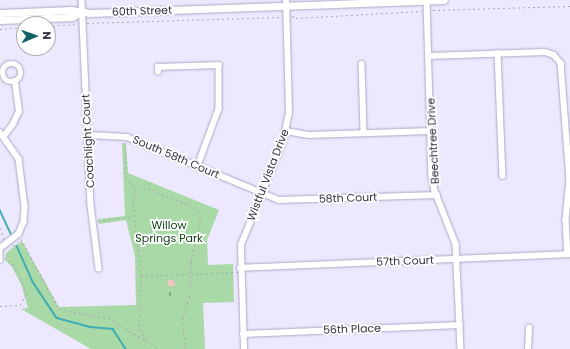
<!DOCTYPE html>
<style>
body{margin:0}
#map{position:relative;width:570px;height:349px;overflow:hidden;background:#ede8fd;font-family:Poppins,sans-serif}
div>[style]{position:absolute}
.green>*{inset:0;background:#a9d9a7}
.shadow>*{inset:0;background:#0003}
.stream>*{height:1.5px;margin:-0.75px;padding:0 0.75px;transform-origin:0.75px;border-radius:0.75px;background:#3faeb5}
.building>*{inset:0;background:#f0c6bf}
.path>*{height:1px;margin-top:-0.5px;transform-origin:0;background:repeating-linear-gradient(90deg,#aba6b9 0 2px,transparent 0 5px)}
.roads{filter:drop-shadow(0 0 1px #aea6c7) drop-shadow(0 0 1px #aea6c7)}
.minor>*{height:5.5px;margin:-2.75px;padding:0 2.75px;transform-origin:2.75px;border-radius:2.75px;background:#fff}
.minor>.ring{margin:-2.75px;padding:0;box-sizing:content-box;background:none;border:5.5px solid #fff;border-radius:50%}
.tertiary>*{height:7px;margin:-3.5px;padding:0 3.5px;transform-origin:3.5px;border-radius:3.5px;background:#fff}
span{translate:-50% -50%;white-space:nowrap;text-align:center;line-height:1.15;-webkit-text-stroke:3.5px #fff;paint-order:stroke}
.street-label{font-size:11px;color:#363240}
.park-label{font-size:11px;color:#093d0e}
.north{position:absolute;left:16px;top:16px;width:40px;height:40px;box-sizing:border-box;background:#fff;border:1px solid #afadb3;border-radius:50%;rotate:88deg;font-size:11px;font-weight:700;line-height:16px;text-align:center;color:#363240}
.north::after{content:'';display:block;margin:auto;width:14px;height:18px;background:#116264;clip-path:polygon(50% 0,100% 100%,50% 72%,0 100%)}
</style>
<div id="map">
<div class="green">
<i style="clip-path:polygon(122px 143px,126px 144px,128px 173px,219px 210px,207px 240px,208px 265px,233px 264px,234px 302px,203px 303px,205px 349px,91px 349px,21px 309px,28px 308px,21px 284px,12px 267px,5px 260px,6px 253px,22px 241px,59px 307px,136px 305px,135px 256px,126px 220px,99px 224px,98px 219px,125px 216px)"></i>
</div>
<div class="shadow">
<i style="clip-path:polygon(169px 292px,171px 292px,171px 296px,169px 296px)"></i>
</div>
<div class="stream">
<i style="left:0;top:210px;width:26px;rotate:65deg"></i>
<i style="left:17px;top:246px;width:39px;rotate:66deg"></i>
<i style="left:33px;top:282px;width:43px;rotate:56.3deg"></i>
<i style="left:57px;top:318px;width:35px;rotate:15deg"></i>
<i style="left:91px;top:327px;width:22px;rotate:5deg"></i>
<i style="left:113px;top:329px;width:24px;rotate:57deg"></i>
</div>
<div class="building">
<i style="clip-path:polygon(168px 280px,174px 280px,175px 286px,168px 286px)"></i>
</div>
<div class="path">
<i style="left:433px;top:10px;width:137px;rotate:-1.7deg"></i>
<i style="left:292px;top:16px;width:4px;rotate:27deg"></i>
<i style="left:296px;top:18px;width:126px;rotate:-3.2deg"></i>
<i style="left:87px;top:23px;width:194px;rotate:-1.8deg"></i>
<i style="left:48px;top:26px;width:30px;rotate:-4deg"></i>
<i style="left:0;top:29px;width:24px;rotate:-5deg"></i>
<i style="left:125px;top:142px;width:35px;rotate:88deg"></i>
<i style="left:126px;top:177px;width:17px;rotate:54deg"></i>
<i style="left:98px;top:221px;width:35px;rotate:-8deg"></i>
<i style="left:0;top:228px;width:12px;rotate:70deg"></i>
<i style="left:21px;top:239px;width:80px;rotate:61.5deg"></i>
<i style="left:59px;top:309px;width:50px;rotate:10.4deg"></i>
<i style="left:108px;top:318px;width:61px;rotate:30.8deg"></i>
<i style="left:13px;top:246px;width:6px;rotate:-39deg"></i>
<i style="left:141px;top:276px;width:97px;rotate:-2.4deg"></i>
<i style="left:0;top:306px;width:20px;rotate:-3deg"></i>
<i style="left:20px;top:305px;width:14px;rotate:-60deg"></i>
<i style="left:27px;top:293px;width:31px;rotate:-115deg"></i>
<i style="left:14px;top:265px;width:11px;rotate:-139deg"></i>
<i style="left:145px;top:340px;width:15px;rotate:-113deg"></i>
<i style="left:139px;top:326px;width:50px;rotate:-87.7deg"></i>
<i style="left:141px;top:276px;width:74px;rotate:-96.2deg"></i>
<i style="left:133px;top:202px;width:8px;rotate:-83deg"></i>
<i style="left:134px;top:194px;width:15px;rotate:-23deg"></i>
<i style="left:148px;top:188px;width:50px;rotate:22.4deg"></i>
<i style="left:194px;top:207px;width:10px;rotate:53deg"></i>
<i style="left:200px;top:215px;width:10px;rotate:90deg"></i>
<i style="left:200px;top:225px;width:37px;rotate:104deg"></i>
<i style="left:191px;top:261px;width:36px;rotate:92deg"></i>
<i style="left:190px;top:297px;width:22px;rotate:111deg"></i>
<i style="left:182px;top:318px;width:31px;rotate:83deg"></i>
</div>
<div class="roads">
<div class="minor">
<i style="left:82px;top:0;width:205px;rotate:87.5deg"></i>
<i style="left:91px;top:205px;width:64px;rotate:82.8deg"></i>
<i style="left:427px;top:0;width:176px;rotate:88.4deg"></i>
<i style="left:432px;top:176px;width:15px;rotate:79deg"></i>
<i style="left:435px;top:191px;width:57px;rotate:68.4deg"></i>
<i style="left:456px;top:244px;width:105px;rotate:87.3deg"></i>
<i style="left:498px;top:53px;width:123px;rotate:87.7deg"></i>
<i style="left:429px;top:56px;width:116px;rotate:-2deg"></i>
<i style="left:545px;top:52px;width:9px;rotate:18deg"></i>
<i style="left:554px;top:55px;width:11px;rotate:49deg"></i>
<i style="left:561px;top:63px;width:116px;rotate:85.6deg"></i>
<i style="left:570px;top:179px;width:41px;rotate:95.6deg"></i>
<i style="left:566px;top:220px;width:34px;rotate:87deg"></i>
<i style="left:362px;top:64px;width:68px;rotate:88.3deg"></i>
<i class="ring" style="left:3px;top:64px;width:12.5px;height:12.5px"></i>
<i style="left:158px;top:72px;width:5px;rotate:-90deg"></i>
<i style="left:158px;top:67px;width:61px;rotate:-1.9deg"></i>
<i style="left:219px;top:65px;width:44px;rotate:90deg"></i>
<i style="left:219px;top:109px;width:61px;rotate:110.2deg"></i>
<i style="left:286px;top:131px;width:23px;rotate:10deg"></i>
<i style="left:309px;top:135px;width:123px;rotate:-1.9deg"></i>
<i style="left:0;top:132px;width:33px;rotate:55deg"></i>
<i style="left:19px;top:159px;width:48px;rotate:82.9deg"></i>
<i style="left:25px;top:207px;width:15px;rotate:94deg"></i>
<i style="left:24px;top:222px;width:13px;rotate:113deg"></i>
<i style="left:19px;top:234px;width:24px;rotate:142deg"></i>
<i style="left:88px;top:135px;width:39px;rotate:3deg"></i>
<i style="left:127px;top:137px;width:165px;rotate:22.5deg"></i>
<i style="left:279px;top:200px;width:158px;rotate:-1.8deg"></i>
<i style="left:4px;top:136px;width:15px;rotate:-53deg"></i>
<i style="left:13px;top:124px;width:14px;rotate:-65deg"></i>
<i style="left:19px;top:111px;width:30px;rotate:-98deg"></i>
<i style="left:0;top:252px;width:8px;rotate:90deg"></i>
<i style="left:240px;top:268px;width:330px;rotate:-2.4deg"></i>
<i style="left:243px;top:334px;width:217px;rotate:-2.4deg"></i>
<i style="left:244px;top:349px;width:104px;rotate:-91.7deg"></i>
<i style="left:241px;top:245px;width:112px;rotate:-68deg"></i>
<i style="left:283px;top:141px;width:29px;rotate:-78deg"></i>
<i style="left:289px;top:113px;width:113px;rotate:-91.5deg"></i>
<i style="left:528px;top:349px;width:21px;rotate:-87deg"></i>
</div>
<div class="tertiary">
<i style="left:0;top:13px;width:71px;rotate:-2.4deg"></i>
<i style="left:71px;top:10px;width:18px;rotate:9deg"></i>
<i style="left:89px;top:13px;width:355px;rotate:-2.1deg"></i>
<i style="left:0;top:20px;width:72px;rotate:-2.4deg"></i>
<i style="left:72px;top:17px;width:8px;rotate:-30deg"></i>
</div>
</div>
<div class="street-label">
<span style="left:142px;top:11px;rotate:-2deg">60th Street</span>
<span style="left:88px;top:141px;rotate:-93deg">Coachlight Court</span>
<span style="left:433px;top:141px;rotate:-93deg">Beechtree Drive</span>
<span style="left:176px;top:157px;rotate:23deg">South 58th Court</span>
<span style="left:268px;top:175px;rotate:-69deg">Wistful Vista Drive</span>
<span style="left:348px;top:198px;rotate:-2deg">58th Court</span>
<span style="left:405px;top:261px;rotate:-2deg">57th Court</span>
<span style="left:352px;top:329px;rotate:-2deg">56th Place</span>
</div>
<div class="park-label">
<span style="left:169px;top:232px">Willow<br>Springs Park</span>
</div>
<div class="north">N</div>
</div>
